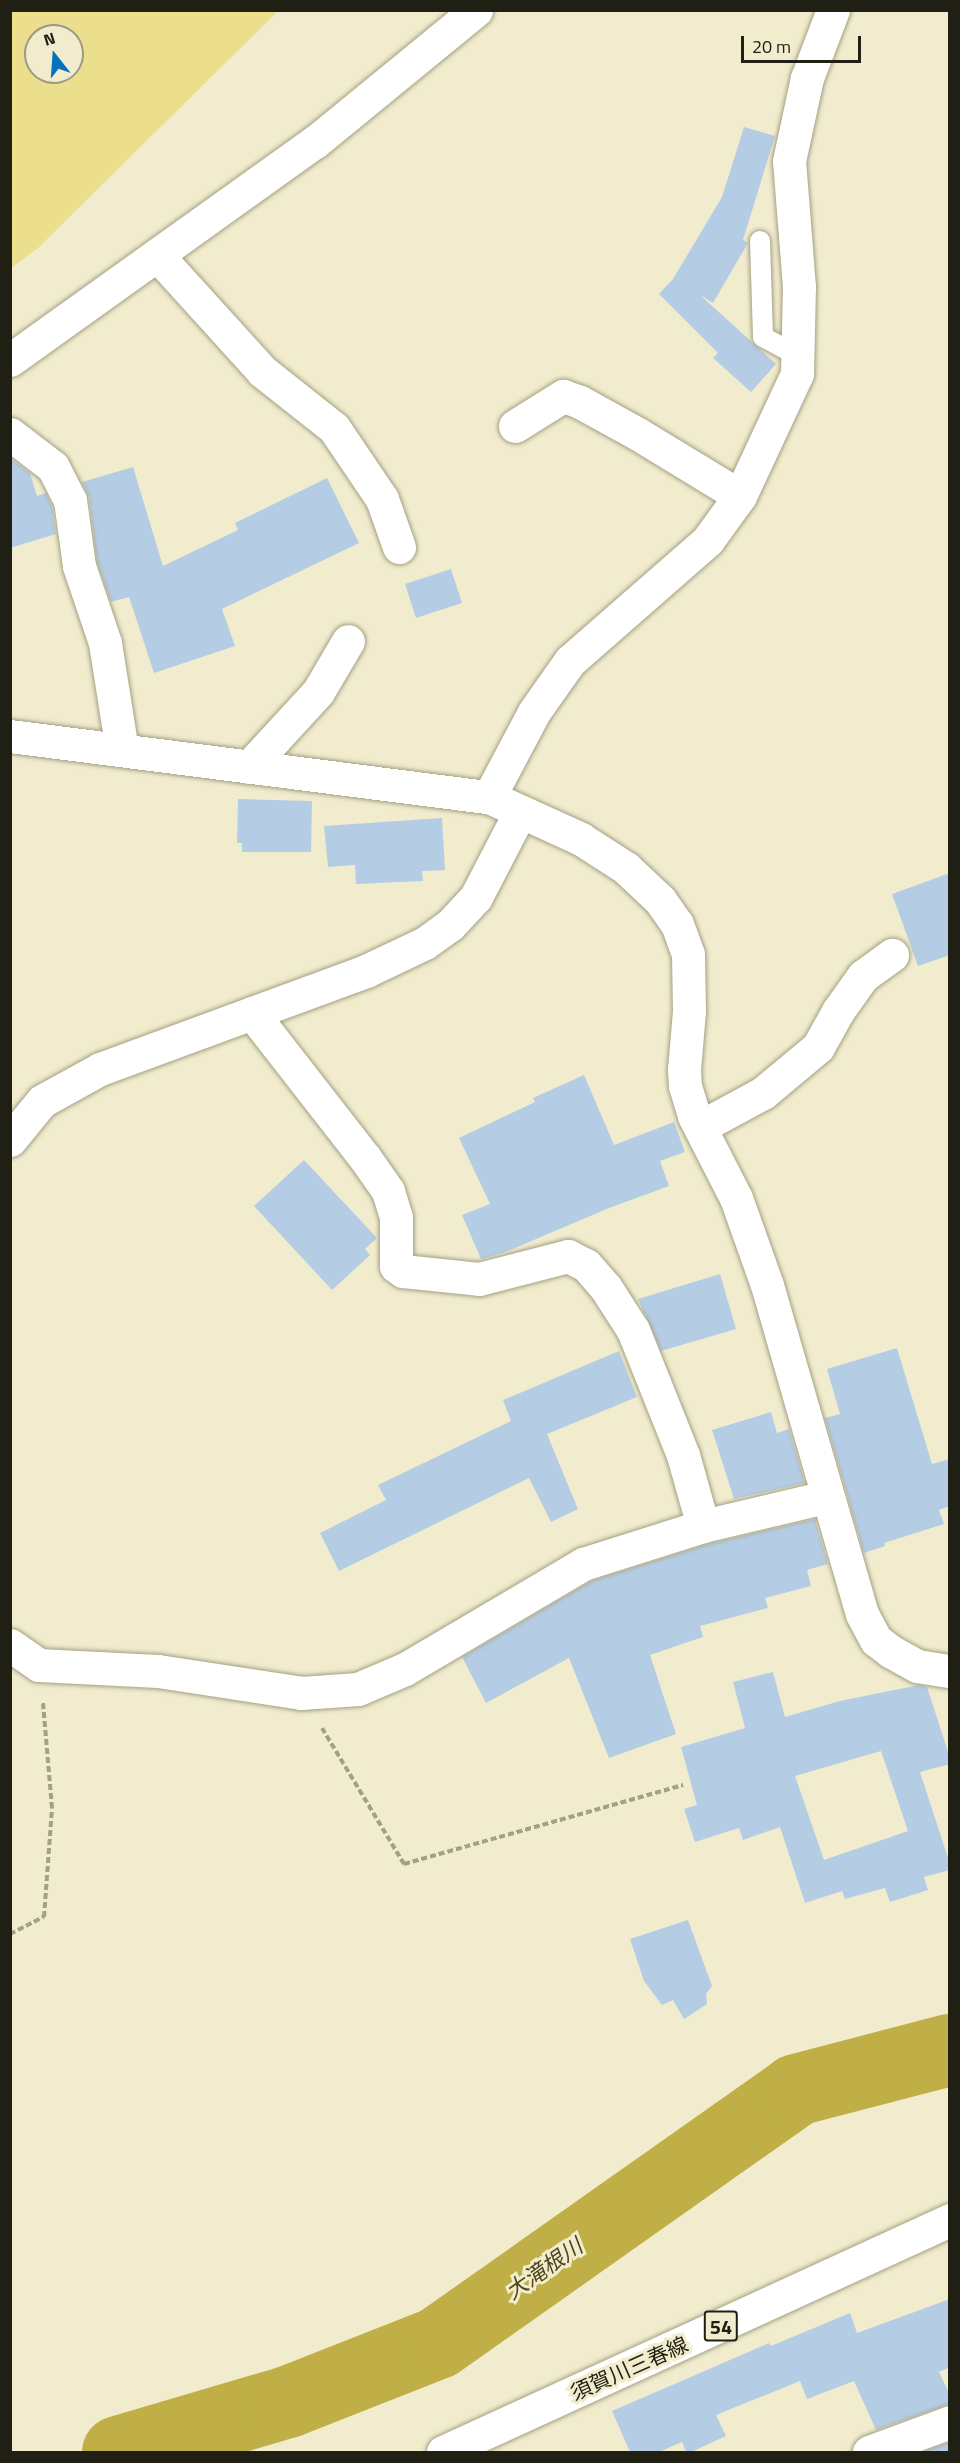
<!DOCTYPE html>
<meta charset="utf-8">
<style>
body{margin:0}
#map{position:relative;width:960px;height:2463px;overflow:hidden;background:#f1eccd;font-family:"Titillium Web","Noto Sans JP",sans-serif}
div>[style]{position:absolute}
.green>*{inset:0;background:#ebdf8e}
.river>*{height:72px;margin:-36px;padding:0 36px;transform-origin:36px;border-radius:36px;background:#bfaf46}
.building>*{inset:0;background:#b5cde4}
.path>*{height:4px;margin-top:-2px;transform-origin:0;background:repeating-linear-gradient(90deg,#a39f88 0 6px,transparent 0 9px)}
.roads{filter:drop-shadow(0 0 2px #a4a083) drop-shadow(0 0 2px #a4a083)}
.lane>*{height:20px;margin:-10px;padding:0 10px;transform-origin:10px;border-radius:10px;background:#fff}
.street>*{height:33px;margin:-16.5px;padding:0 16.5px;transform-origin:16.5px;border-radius:16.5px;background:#fff}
.secondary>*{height:33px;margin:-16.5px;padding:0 16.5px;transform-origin:16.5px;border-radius:16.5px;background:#fff}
.primary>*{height:33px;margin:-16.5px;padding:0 16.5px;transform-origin:16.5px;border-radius:16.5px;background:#fff}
span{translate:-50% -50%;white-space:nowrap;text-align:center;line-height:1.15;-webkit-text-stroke:6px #f1eccd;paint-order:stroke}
.shield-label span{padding:2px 4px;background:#f1eccd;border:2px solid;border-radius:4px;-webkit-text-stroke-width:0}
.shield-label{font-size:20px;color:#201f13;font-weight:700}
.street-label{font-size:21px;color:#201f13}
.water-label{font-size:22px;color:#4d461b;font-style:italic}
.frame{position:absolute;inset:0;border:12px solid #201f13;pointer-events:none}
.north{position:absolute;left:24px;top:24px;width:60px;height:60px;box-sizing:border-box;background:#f1eccd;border:2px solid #9d9a83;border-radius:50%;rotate:343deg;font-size:16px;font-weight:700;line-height:24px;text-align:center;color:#201f13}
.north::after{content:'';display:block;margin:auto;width:21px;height:27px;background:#0373be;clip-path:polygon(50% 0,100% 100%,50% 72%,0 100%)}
.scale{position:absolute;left:741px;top:36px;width:120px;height:27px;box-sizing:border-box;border:3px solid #201f13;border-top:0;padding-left:8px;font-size:18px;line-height:21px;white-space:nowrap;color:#201f13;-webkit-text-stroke:4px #f1eccd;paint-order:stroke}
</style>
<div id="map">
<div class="green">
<i style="clip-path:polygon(evenodd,11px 10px,278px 10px,278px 11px,38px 248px,11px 268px,11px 10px,36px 36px,72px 36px,72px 72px,36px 72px,36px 36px)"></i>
</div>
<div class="river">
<i style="left:118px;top:2452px;width:177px;rotate:-16.4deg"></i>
<i style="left:288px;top:2402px;width:161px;rotate:-21.5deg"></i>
<i style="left:438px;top:2343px;width:438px;rotate:-35.2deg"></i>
<i style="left:796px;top:2090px;width:159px;rotate:-14.6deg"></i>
</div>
<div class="building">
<i style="clip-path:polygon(744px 127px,775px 136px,743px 240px,748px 243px,713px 303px,700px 295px,776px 364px,751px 392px,713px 358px,718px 353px,659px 294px,673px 279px,722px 197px)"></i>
<i style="clip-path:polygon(10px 458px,30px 473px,37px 496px,46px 493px,52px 506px,56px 534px,10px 548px)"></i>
<i style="clip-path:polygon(133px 467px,163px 566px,238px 530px,235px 523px,327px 478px,359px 543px,222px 609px,235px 646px,154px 673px,129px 597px,111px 602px,97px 562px,89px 497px,82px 482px)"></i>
<i style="clip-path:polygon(451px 569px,462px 603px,416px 618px,405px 584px)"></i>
<i style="clip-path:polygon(238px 799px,312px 801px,311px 852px,242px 852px,242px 843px,237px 843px)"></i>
<i style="clip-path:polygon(442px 818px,445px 870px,422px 871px,423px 881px,356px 884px,355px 865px,328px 867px,324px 826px)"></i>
<i style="clip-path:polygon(950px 873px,950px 955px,918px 966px,892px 894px)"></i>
<i style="clip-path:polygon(584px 1075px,614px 1145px,674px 1122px,685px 1152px,660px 1161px,669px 1186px,609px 1208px,503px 1253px,481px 1259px,462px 1215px,490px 1204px,459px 1138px,535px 1102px,533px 1098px)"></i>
<i style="clip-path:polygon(304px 1160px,377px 1238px,365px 1249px,370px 1255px,332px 1290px,254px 1206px)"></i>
<i style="clip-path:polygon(720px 1274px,736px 1329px,661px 1351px,638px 1299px)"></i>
<i style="clip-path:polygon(897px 1348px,932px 1464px,950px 1459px,950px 1506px,939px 1510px,944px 1524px,884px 1543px,885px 1546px,864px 1553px,825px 1418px,840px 1414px,827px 1369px)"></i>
<i style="clip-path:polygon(619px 1351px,637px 1397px,547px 1434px,578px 1509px,551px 1522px,529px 1478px,339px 1571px,320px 1533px,386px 1500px,378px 1485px,511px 1421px,503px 1400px)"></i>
<i style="clip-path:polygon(771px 1412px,777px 1433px,789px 1429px,805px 1483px,734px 1499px,712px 1430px)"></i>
<i style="clip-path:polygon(815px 1519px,828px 1564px,807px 1570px,811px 1586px,765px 1598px,768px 1608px,700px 1626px,703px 1637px,650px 1655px,676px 1734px,609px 1758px,569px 1658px,486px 1703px,462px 1657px,591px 1581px,708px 1544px)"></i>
<i style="clip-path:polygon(evenodd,773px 1672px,785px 1717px,840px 1701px,919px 1685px,927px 1687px,950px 1758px,950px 1764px,920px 1772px,950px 1864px,950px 1870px,924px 1877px,928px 1890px,890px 1902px,885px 1888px,845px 1899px,842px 1891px,805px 1903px,780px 1827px,743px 1840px,739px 1828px,695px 1842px,684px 1809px,697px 1805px,681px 1747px,745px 1728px,733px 1682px,773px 1672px,881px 1751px,908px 1831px,824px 1860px,795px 1776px,881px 1751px)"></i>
<i style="clip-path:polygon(688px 1920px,712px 1986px,706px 1994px,707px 2004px,684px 2019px,673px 2000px,662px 2005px,644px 1981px,630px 1939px)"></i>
<i style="clip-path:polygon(950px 2299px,950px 2367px,939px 2372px,950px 2395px,950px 2404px,876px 2430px,854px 2381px,807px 2399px,800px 2381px,716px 2415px,726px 2436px,691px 2452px,686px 2452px,682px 2442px,659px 2452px,630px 2452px,612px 2411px,769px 2343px,771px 2346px,850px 2313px,857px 2333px)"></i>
<i style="clip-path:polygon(950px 2442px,950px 2452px,922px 2452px)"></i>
</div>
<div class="path">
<i style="left:322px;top:1728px;width:159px;rotate:58.9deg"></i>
<i style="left:404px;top:1864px;width:290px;rotate:-15.8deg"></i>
<i style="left:10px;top:1934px;width:38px;rotate:-27deg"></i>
<i style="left:44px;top:1917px;width:109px;rotate:-85.8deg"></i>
<i style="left:52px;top:1808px;width:106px;rotate:-94.9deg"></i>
</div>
<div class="roads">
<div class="lane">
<i style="left:760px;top:241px;width:96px;rotate:88.2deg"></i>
<i style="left:763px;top:337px;width:38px;rotate:28deg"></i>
</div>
<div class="street">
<i style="left:157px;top:255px;width:156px;rotate:47.8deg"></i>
<i style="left:262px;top:371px;width:92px;rotate:38.4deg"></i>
<i style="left:334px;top:428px;width:86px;rotate:55.9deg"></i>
<i style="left:382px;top:499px;width:51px;rotate:70.5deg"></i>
<i style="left:515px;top:426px;width:57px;rotate:-32deg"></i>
<i style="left:563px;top:396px;width:18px;rotate:19deg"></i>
<i style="left:580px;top:402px;width:66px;rotate:28.9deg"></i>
<i style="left:638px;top:434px;width:119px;rotate:31.3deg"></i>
<i style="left:10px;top:434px;width:54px;rotate:37.5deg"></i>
<i style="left:53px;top:467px;width:37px;rotate:63deg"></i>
<i style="left:70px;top:500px;width:67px;rotate:82.2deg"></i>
<i style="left:79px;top:566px;width:81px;rotate:71.3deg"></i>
<i style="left:105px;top:643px;width:108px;rotate:81deg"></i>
<i style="left:10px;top:736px;width:483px;rotate:7.3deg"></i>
<i style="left:489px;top:797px;width:101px;rotate:24.5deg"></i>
<i style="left:581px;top:839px;width:54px;rotate:32.8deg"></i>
<i style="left:626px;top:868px;width:47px;rotate:43.3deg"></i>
<i style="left:660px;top:900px;width:29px;rotate:55deg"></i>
<i style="left:677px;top:924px;width:32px;rotate:70deg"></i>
<i style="left:688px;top:954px;width:57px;rotate:89deg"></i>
<i style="left:689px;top:1011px;width:58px;rotate:94.9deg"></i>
<i style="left:684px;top:1069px;width:17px;rotate:87deg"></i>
<i style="left:685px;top:1086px;width:31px;rotate:73deg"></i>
<i style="left:694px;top:1116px;width:92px;rotate:62.9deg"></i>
<i style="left:736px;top:1198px;width:92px;rotate:70.4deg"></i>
<i style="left:767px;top:1285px;width:342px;rotate:73.9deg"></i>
<i style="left:862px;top:1614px;width:30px;rotate:62deg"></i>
<i style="left:876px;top:1640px;width:18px;rotate:38deg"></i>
<i style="left:890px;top:1651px;width:31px;rotate:29deg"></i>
<i style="left:917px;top:1666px;width:33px;rotate:9deg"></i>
<i style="left:249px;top:767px;width:102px;rotate:-47.4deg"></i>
<i style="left:318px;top:692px;width:59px;rotate:-59.5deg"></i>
<i style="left:489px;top:797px;width:96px;rotate:-62.1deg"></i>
<i style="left:534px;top:712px;width:62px;rotate:-54.8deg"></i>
<i style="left:570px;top:661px;width:184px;rotate:-41.2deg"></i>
<i style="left:708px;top:540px;width:54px;rotate:-54deg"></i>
<i style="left:740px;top:496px;width:135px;rotate:-65deg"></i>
<i style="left:797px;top:374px;width:87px;rotate:-88.7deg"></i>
<i style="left:799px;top:287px;width:126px;rotate:-94.5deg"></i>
<i style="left:789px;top:161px;width:85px;rotate:-77.8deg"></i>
<i style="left:807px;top:78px;width:73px;rotate:-69.1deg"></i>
<i style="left:252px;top:1013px;width:184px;rotate:52.1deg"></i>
<i style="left:365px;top:1158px;width:40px;rotate:55.1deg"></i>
<i style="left:388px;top:1191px;width:27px;rotate:73deg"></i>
<i style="left:396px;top:1217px;width:49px;rotate:90deg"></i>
<i style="left:396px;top:1266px;width:9px;rotate:36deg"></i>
<i style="left:403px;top:1271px;width:76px;rotate:6deg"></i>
<i style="left:479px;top:1279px;width:92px;rotate:-14.5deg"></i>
<i style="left:568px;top:1256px;width:20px;rotate:27deg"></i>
<i style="left:586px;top:1265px;width:30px;rotate:49deg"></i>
<i style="left:606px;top:1288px;width:50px;rotate:57.3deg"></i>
<i style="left:633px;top:1330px;width:135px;rotate:68.2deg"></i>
<i style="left:683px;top:1455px;width:74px;rotate:74.3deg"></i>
<i style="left:700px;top:1127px;width:72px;rotate:-28.4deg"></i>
<i style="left:763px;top:1093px;width:72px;rotate:-39.9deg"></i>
<i style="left:818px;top:1047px;width:41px;rotate:-60.9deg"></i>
<i style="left:838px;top:1011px;width:43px;rotate:-54.5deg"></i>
<i style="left:863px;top:976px;width:36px;rotate:-36deg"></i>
<i style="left:10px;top:1140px;width:50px;rotate:-50.6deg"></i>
<i style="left:42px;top:1101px;width:66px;rotate:-28.9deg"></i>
<i style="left:100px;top:1069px;width:283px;rotate:-20.2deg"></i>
<i style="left:366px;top:971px;width:65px;rotate:-25.4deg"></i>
<i style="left:425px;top:943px;width:31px;rotate:-36deg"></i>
<i style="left:450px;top:925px;width:38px;rotate:-47deg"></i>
<i style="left:476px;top:897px;width:96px;rotate:-62.6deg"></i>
<i style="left:10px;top:1645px;width:35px;rotate:35deg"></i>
<i style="left:39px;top:1665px;width:119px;rotate:2.9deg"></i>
<i style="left:158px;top:1671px;width:145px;rotate:8.7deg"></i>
<i style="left:301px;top:1693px;width:57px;rotate:-4deg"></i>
<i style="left:358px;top:1689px;width:51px;rotate:-23.1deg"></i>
<i style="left:405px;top:1669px;width:207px;rotate:-30.5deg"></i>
<i style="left:583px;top:1564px;width:126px;rotate:-17.6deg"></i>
<i style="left:703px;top:1526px;width:126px;rotate:-13.3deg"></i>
<i style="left:869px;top:2452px;width:86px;rotate:-20.3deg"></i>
</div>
<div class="secondary">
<i style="left:10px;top:360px;width:375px;rotate:-35.6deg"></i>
<i style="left:315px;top:142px;width:208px;rotate:-39.3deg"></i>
</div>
<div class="primary">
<i style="left:443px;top:2452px;width:558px;rotate:-24.59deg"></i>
</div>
</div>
<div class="shield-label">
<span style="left:721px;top:2326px">54</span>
</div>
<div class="street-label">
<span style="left:629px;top:2368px;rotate:-24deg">須賀川三春線</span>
</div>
<div class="water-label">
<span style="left:544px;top:2269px;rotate:-35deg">大滝根川</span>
</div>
<div class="frame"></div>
<div class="north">N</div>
<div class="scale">20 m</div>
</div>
